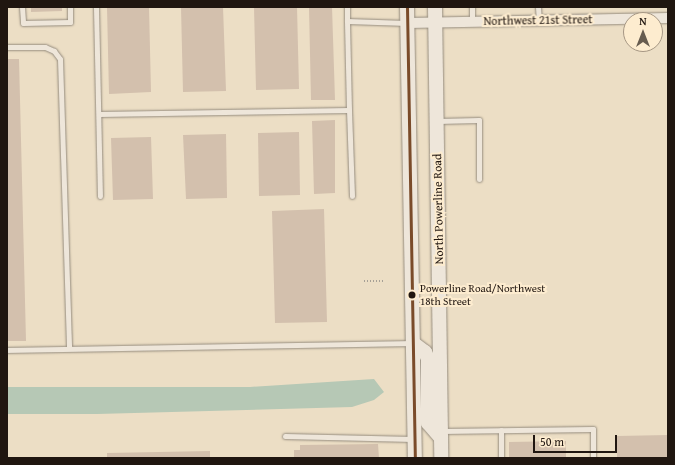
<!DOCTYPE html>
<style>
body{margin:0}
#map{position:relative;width:675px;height:465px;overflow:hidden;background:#ecdec5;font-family:"Gentium Book Plus",serif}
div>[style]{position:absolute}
.water>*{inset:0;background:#b6c8b5}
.building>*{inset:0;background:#d3c0ad}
.path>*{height:2px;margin-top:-1px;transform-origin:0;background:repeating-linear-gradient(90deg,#a6a096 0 1px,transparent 0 3px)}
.roads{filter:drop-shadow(0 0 1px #958c7e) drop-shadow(0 0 1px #958c7e)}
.service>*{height:5px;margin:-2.5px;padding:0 2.5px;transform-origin:2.5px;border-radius:2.5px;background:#eee6da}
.minor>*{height:10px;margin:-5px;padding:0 5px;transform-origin:5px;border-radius:5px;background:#eee6da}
.secondary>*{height:14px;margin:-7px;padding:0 7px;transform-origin:7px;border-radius:7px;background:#eee6da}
.bus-1>*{height:3px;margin:-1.5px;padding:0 1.5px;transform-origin:1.5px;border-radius:1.5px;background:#7a4b2a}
.dots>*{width:11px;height:11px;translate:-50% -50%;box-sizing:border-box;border:2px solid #fdeccf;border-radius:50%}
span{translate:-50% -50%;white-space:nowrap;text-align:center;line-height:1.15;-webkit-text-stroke:4px #fdeccf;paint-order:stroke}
.bus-label{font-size:11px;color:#201610}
.left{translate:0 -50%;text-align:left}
.street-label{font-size:12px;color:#201610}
.frame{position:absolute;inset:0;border:8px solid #201610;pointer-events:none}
.north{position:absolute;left:623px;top:12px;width:40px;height:40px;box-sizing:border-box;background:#fdeccf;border:1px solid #a59683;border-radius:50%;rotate:0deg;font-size:11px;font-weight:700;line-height:16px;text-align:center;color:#201610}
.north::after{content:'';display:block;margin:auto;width:14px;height:18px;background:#675c4f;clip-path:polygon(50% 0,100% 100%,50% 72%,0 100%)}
.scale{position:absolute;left:533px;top:435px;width:84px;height:18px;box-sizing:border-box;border:2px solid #201610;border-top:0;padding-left:5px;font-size:12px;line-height:14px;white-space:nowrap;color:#201610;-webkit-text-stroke:3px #fdeccf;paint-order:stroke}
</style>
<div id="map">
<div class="water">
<i style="clip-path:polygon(374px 379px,384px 392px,374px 400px,352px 407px,97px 414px,7px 414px,7px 387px,250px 387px)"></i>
</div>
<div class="building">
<i style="clip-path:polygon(31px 7px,62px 7px,62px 11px,31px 12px)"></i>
<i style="clip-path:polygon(107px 7px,149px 7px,151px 92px,109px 94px)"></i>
<i style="clip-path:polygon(181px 7px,223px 7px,226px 91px,183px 92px)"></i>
<i style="clip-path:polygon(254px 7px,297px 7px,299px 89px,256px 90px)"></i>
<i style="clip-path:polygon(309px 7px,332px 7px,335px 100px,311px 100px)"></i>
<i style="clip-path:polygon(7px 59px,19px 59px,26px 341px,7px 341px)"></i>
<i style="clip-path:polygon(335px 120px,335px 193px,314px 194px,312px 121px)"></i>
<i style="clip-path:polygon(299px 132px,300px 195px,259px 196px,258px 133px)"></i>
<i style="clip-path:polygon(226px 134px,227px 198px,186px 199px,183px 135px)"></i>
<i style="clip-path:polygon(151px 137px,153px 199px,113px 200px,111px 138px)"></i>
<i style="clip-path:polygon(324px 209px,327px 322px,275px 323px,272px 211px)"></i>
<i style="clip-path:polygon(668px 435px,668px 458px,617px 458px,617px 436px)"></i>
<i style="clip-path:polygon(566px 441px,566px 458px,509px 458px,509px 442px)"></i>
<i style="clip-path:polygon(378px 444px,379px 458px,294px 458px,294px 450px,300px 450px,300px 445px)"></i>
<i style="clip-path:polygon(210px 451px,210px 458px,107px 458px,107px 453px)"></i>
</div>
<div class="path">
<i style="left:364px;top:281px;width:19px"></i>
</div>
<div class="roads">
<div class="service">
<i style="left:22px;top:7px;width:16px;rotate:86deg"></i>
<i style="left:23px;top:23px;width:47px;rotate:-1.2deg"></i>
<i style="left:70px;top:22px;width:15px;rotate:-90deg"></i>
<i style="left:96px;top:7px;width:189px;rotate:88.8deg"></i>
<i style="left:347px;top:7px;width:14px;rotate:90deg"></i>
<i style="left:347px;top:21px;width:60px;rotate:1.9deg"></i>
<i style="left:538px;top:7px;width:13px;rotate:86deg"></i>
<i style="left:472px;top:22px;width:15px;rotate:-90deg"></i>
<i style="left:7px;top:47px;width:38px"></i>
<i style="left:45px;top:47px;width:10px;rotate:24deg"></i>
<i style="left:54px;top:51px;width:10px;rotate:53deg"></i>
<i style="left:60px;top:59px;width:289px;rotate:88.2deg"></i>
<i style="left:349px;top:110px;width:86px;rotate:88deg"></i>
<i style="left:99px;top:114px;width:250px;rotate:-0.9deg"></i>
<i style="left:349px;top:110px;width:89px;rotate:-91.3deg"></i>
<i style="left:437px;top:121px;width:42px;rotate:-1.4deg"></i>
<i style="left:479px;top:120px;width:59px;rotate:90deg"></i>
<i style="left:7px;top:350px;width:405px;rotate:-1deg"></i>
<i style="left:501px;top:430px;width:28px;rotate:90deg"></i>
<i style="left:441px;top:431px;width:152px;rotate:-0.8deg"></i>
<i style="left:593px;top:429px;width:29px;rotate:90deg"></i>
<i style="left:285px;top:436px;width:128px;rotate:1.3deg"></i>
</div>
<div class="minor">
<i style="left:408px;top:23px;width:260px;rotate:-1.1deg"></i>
</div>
<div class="secondary">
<i style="left:407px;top:7px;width:451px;rotate:89deg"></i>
<i style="left:435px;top:7px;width:451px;rotate:89.2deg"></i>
<i style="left:413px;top:343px;width:15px;rotate:37deg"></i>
<i style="left:425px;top:352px;width:8px;rotate:67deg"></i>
<i style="left:428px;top:359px;width:64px;rotate:90deg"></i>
<i style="left:428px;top:423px;width:20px;rotate:49deg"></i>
</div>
</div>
<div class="bus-1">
<i style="left:407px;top:7px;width:451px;rotate:89deg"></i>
</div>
<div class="dots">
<i style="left:412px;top:295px;background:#201610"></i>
</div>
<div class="bus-label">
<span class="left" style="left:420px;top:295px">Powerline Road/Northwest<br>18th Street</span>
</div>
<div class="street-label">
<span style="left:538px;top:20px;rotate:-1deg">Northwest 21st Street</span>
<span style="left:438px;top:209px;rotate:-91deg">North Powerline Road</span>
</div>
<div class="frame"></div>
<div class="north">N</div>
<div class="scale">50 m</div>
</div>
